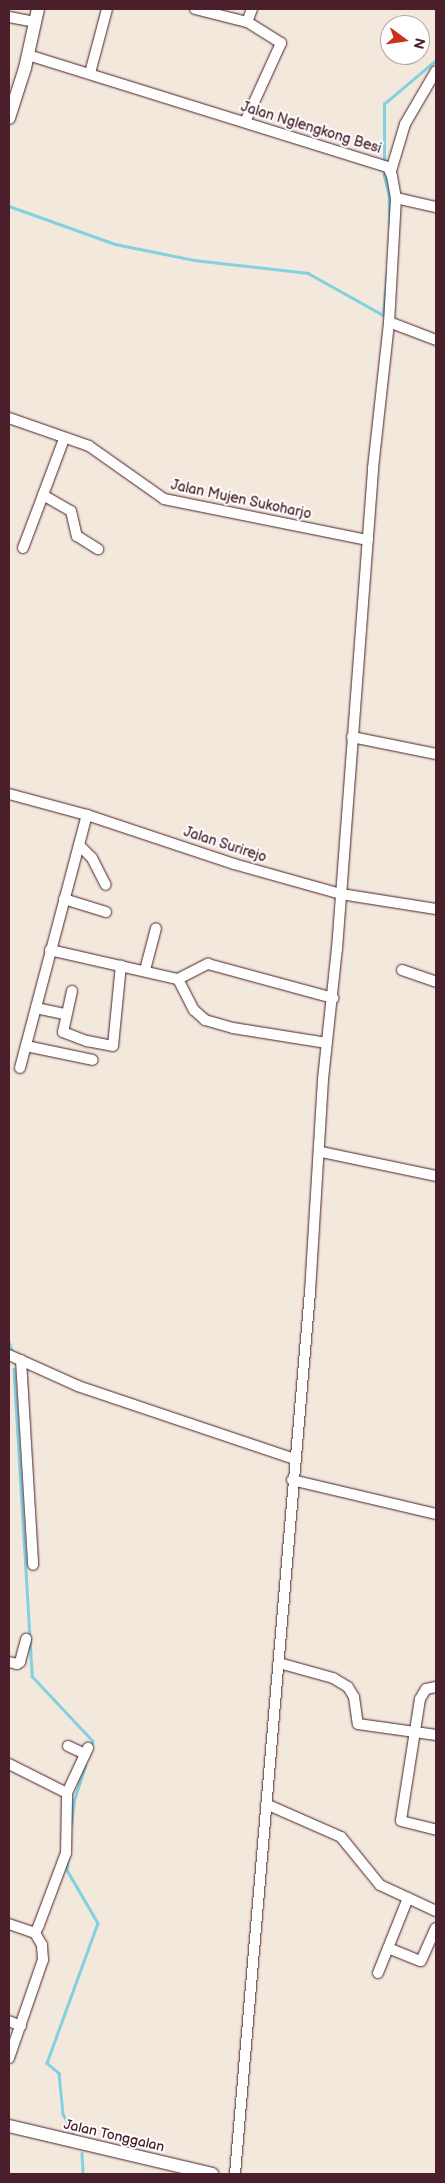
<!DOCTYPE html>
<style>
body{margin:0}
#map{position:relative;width:445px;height:2183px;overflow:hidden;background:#f3e8dc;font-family:"Balsamiq Sans",sans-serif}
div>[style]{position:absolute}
.stream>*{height:2.5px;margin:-1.25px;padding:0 1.25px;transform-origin:1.25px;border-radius:1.25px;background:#83d1e0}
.roads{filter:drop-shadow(0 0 1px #4a1f2b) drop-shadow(0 0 1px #4a1f2b)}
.minor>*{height:10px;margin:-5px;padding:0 5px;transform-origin:5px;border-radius:5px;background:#fff}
.tertiary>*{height:12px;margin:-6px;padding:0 6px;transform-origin:6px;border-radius:6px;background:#fff}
span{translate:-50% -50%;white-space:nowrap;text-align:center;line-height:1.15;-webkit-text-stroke:4px #fff;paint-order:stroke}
.street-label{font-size:14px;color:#4a1f2b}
.frame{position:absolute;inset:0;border:10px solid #4a1f2b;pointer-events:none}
.north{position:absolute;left:380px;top:15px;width:50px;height:50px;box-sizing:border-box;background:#fff;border:1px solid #b7a5aa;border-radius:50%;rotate:104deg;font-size:14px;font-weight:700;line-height:20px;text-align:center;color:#4a1f2b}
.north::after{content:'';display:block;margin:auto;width:18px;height:22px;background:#c8321e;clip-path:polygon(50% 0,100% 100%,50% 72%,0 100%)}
</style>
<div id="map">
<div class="stream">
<i style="left:384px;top:160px;width:56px;rotate:-90deg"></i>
<i style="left:384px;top:104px;width:68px;rotate:-40.2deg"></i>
<i style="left:384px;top:174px;width:21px;rotate:76deg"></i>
<i style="left:389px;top:194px;width:33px;rotate:88deg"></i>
<i style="left:9px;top:206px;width:113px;rotate:19.7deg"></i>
<i style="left:115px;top:244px;width:81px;rotate:11.4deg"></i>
<i style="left:194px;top:260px;width:115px;rotate:6.5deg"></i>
<i style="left:308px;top:273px;width:86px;rotate:29.2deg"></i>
<i style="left:383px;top:315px;width:43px;rotate:-84.7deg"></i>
<i style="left:9px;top:1341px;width:10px;rotate:73deg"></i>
<i style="left:14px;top:1369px;width:308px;rotate:86.6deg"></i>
<i style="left:32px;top:1676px;width:89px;rotate:46.8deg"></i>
<i style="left:93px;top:1741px;width:6px;rotate:108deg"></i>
<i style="left:71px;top:1824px;width:24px;rotate:-83deg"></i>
<i style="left:74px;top:1800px;width:36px;rotate:-72deg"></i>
<i style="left:68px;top:1859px;width:11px;rotate:95deg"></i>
<i style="left:67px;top:1870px;width:61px;rotate:59.7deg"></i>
<i style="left:98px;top:1923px;width:149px;rotate:110deg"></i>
<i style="left:47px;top:2063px;width:16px;rotate:40deg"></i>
<i style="left:59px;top:2073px;width:41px;rotate:84.4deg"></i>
<i style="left:63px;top:2114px;width:21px;rotate:61deg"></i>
<i style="left:82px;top:2153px;width:21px;rotate:87deg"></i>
</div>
<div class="roads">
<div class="minor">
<i style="left:195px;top:9px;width:54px;rotate:14deg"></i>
<i style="left:9px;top:17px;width:26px;rotate:11deg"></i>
<i style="left:28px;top:55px;width:377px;rotate:17.3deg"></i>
<i style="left:388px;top:167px;width:10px;rotate:66deg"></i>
<i style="left:392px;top:176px;width:22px;rotate:80deg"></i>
<i style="left:396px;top:198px;width:124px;rotate:93.2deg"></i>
<i style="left:389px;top:322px;width:50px;rotate:21deg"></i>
<i style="left:90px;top:73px;width:66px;rotate:-75.1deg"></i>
<i style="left:245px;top:122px;width:87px;rotate:-65.5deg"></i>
<i style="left:281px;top:43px;width:40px;rotate:-148deg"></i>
<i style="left:247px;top:22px;width:14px;rotate:-69deg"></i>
<i style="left:391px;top:171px;width:49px;rotate:-73.4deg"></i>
<i style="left:405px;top:124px;width:61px;rotate:-59.7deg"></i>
<i style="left:396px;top:198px;width:41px;rotate:12.7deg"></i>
<i style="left:9px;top:418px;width:85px;rotate:19.3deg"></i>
<i style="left:89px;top:446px;width:92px;rotate:35.2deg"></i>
<i style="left:164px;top:499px;width:208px;rotate:11.4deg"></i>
<i style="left:64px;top:439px;width:60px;rotate:110.6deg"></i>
<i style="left:43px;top:495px;width:32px;rotate:30deg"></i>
<i style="left:71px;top:511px;width:26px;rotate:77deg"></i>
<i style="left:77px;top:536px;width:25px;rotate:32deg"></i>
<i style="left:23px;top:548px;width:57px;rotate:-69.3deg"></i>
<i style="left:352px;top:737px;width:86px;rotate:11.4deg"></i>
<i style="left:9px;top:794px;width:81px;rotate:15.1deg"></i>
<i style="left:87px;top:815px;width:155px;rotate:18.4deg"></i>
<i style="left:234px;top:864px;width:111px;rotate:15.7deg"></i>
<i style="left:341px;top:894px;width:96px;rotate:9deg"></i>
<i style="left:79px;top:845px;width:18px;rotate:45deg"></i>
<i style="left:92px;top:858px;width:30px;rotate:63deg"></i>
<i style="left:64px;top:899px;width:44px;rotate:17.2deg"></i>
<i style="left:50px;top:950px;width:131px;rotate:12.8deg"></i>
<i style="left:178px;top:979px;width:34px;rotate:-27deg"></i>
<i style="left:208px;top:964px;width:130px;rotate:15.2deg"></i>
<i style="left:145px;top:970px;width:43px;rotate:-75.3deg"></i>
<i style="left:402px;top:970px;width:36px;rotate:19deg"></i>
<i style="left:178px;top:979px;width:35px;rotate:63deg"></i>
<i style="left:194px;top:1010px;width:15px;rotate:42deg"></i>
<i style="left:205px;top:1020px;width:29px;rotate:16deg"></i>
<i style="left:233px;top:1028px;width:95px;rotate:9.1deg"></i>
<i style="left:72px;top:991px;width:42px;rotate:102.4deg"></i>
<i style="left:63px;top:1032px;width:26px;rotate:21deg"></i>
<i style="left:87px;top:1041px;width:26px;rotate:11deg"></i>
<i style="left:113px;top:1046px;width:81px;rotate:-84.4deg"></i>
<i style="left:36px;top:1008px;width:30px;rotate:12deg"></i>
<i style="left:26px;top:1046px;width:68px;rotate:11.8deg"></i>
<i style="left:20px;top:1068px;width:262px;rotate:-75.2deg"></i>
<i style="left:321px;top:1152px;width:117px;rotate:11.8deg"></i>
<i style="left:9px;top:1355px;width:76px;rotate:24.2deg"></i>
<i style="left:78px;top:1386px;width:229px;rotate:18.6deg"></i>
<i style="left:21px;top:1360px;width:205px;rotate:86.6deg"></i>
<i style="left:292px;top:1480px;width:148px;rotate:13.3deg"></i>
<i style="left:9px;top:1662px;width:8px;rotate:14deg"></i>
<i style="left:17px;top:1664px;width:4px;rotate:-34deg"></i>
<i style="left:20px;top:1662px;width:24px;rotate:-75deg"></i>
<i style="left:279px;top:1663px;width:56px;rotate:15.5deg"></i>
<i style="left:333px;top:1678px;width:17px;rotate:31deg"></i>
<i style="left:348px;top:1687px;width:12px;rotate:59deg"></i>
<i style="left:354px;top:1697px;width:27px;rotate:82deg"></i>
<i style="left:358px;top:1724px;width:79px;rotate:8deg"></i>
<i style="left:436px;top:1687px;width:10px;rotate:169deg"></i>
<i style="left:426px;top:1689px;width:12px;rotate:121deg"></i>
<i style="left:420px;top:1699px;width:123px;rotate:98.9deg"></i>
<i style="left:401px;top:1821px;width:36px;rotate:14deg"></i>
<i style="left:68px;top:1746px;width:19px;rotate:25deg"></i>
<i style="left:9px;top:1764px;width:65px;rotate:26.6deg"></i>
<i style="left:67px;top:1793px;width:5px;rotate:90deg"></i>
<i style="left:67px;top:1798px;width:55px;rotate:91deg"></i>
<i style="left:66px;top:1853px;width:77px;rotate:110.6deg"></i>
<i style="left:39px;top:1925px;width:9px;rotate:117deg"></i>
<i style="left:35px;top:1933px;width:28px;rotate:-161deg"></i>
<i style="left:67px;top:1793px;width:50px;rotate:-65deg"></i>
<i style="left:266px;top:1804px;width:82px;rotate:23.7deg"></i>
<i style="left:341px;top:1837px;width:62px;rotate:50.9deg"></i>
<i style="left:380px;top:1885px;width:62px;rotate:24.9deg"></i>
<i style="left:388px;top:1948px;width:35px;rotate:22deg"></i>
<i style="left:421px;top:1961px;width:36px;rotate:-66deg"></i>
<i style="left:378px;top:1973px;width:81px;rotate:-68.2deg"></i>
<i style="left:9px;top:2021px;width:13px;rotate:23deg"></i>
<i style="left:9px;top:2058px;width:104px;rotate:-70.9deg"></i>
<i style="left:43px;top:1960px;width:15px;rotate:-94deg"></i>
<i style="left:42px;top:1945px;width:14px;rotate:-120deg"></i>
<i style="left:235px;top:2174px;width:885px;rotate:-85.14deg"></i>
<i style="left:310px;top:1292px;width:213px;rotate:-86.5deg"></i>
<i style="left:323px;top:1079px;width:131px;rotate:-83.9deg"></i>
<i style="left:337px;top:949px;width:482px;rotate:-85.7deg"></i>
<i style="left:373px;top:468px;width:147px;rotate:-83.7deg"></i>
</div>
<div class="tertiary">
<i style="left:9px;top:118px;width:52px;rotate:-72.3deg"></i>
<i style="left:25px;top:68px;width:60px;rotate:-77.6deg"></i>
<i style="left:9px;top:2126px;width:209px;rotate:13.3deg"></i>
</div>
</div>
<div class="street-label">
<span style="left:311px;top:128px;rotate:17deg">Jalan Nglengkong Besi</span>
<span style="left:241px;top:500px;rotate:12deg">Jalan Mujen Sukoharjo</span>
<span style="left:225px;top:845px;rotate:18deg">Jalan Surirejo</span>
<span style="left:114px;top:2136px;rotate:13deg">Jalan Tonggalan</span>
</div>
<div class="frame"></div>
<div class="north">N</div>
</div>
